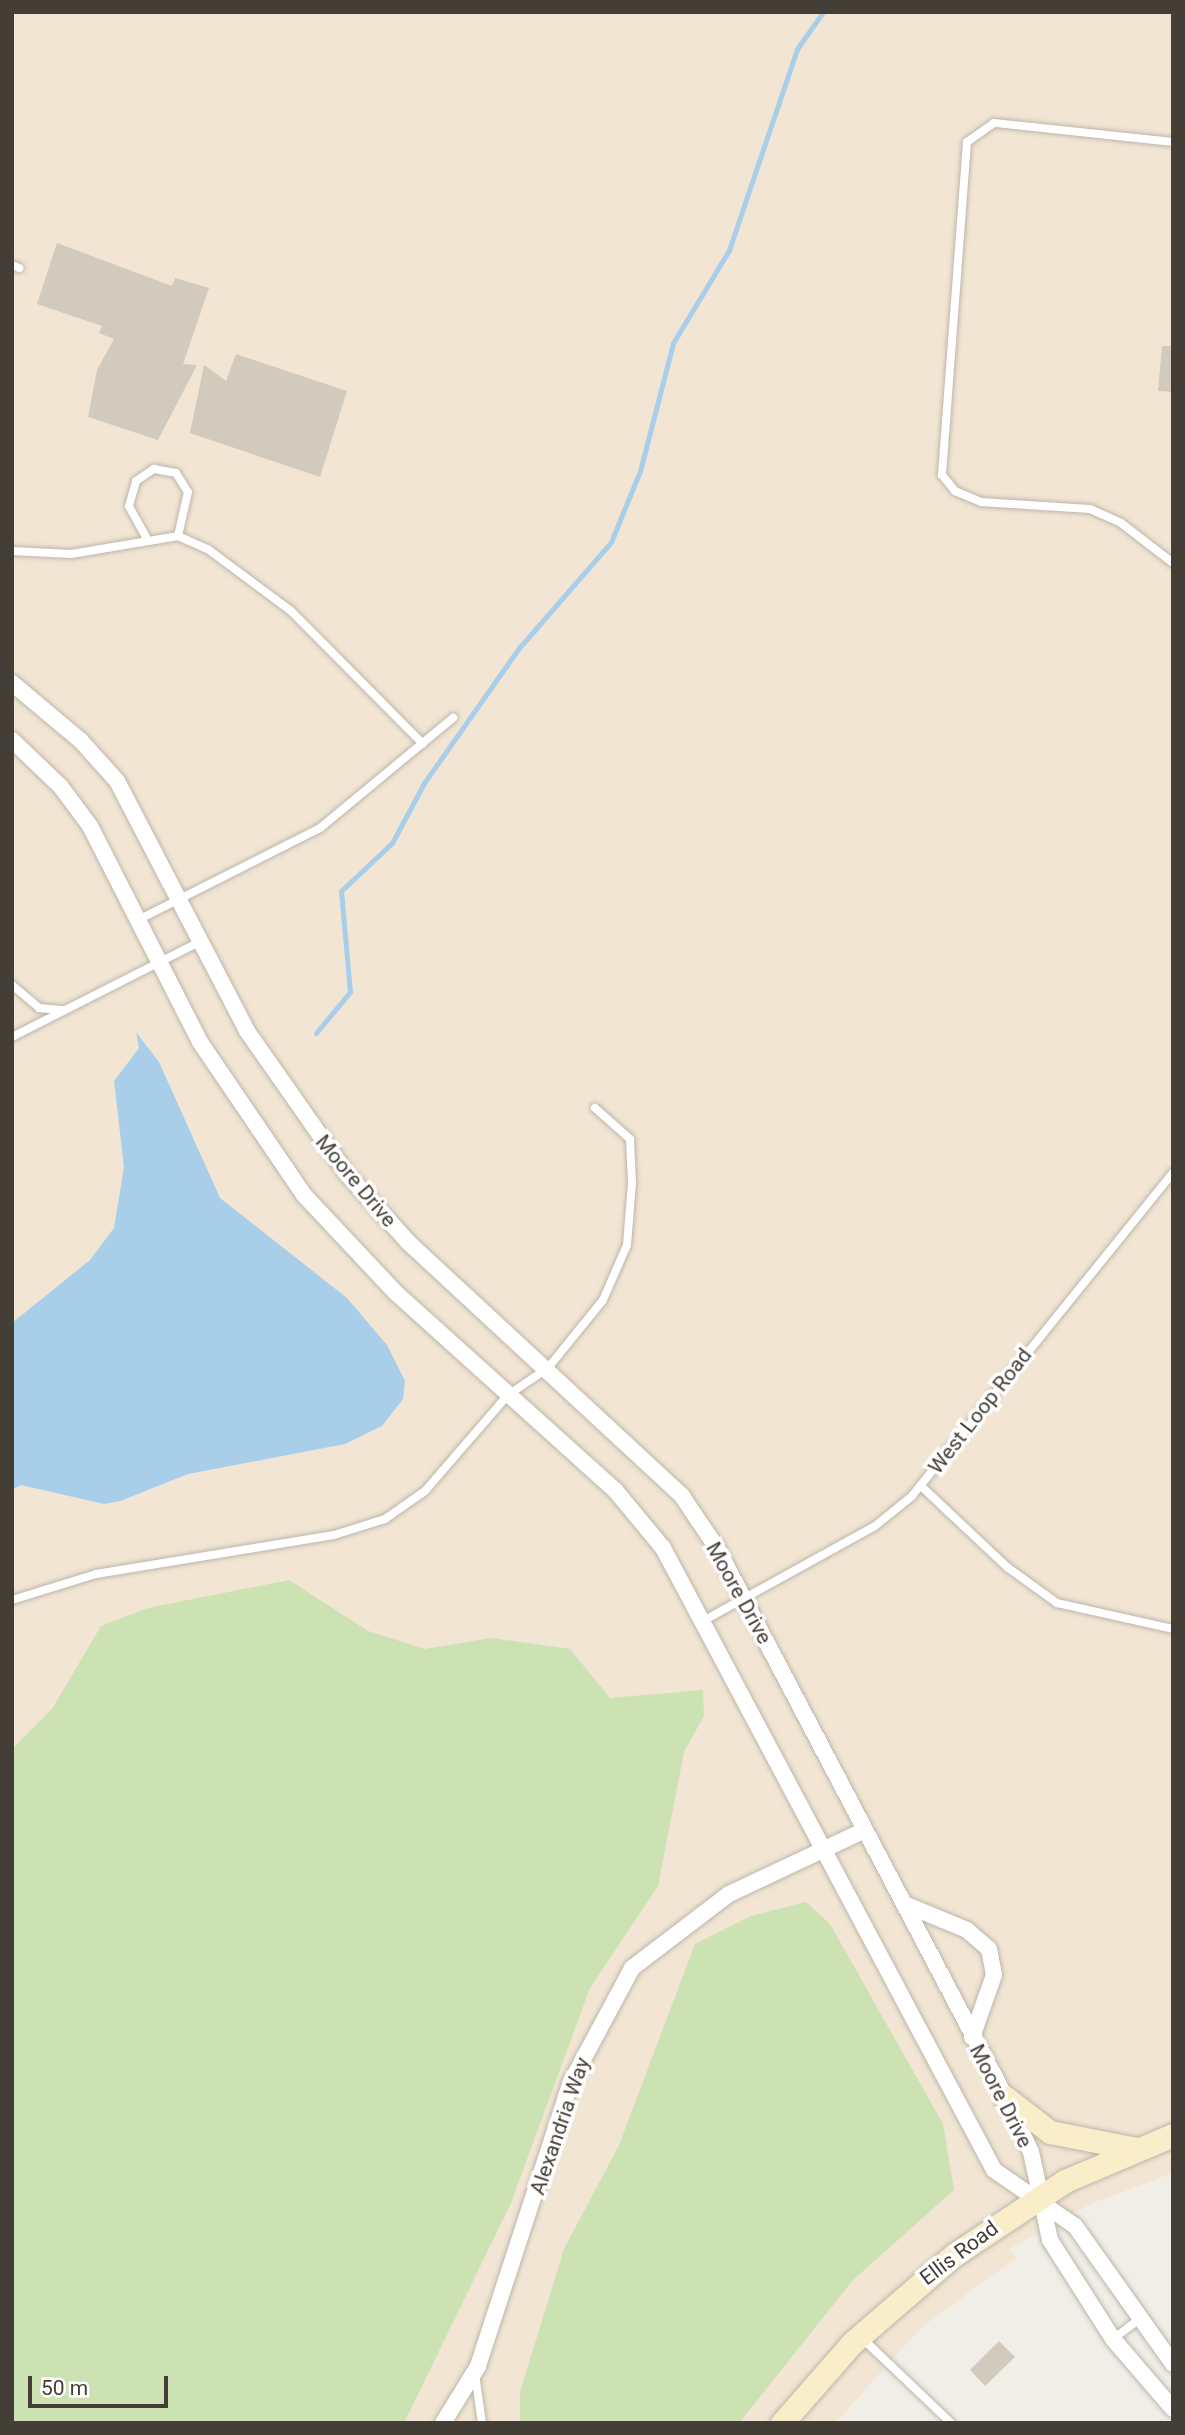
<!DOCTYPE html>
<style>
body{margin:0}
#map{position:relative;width:1185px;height:2435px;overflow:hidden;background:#f1eee7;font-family:Roboto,sans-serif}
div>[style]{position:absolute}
.commercial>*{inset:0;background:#f2e5d3}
.green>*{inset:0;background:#cce2b3}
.water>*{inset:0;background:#a8cee9}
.stream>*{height:5px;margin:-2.5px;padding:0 2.5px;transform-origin:2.5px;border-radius:2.5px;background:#a8cee9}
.building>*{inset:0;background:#d2cabd}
.roads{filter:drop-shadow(0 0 2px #bcb6aa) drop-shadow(0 0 2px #bcb6aa)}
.service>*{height:8px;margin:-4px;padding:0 4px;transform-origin:4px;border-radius:4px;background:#fff}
.minor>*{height:16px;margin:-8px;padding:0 8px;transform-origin:8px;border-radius:8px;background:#fff}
.secondary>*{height:23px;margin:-11.5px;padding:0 11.5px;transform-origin:11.5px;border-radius:11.5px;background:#f9eec9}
span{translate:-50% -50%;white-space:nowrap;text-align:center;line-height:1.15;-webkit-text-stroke:7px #fff;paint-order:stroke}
.street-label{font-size:21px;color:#443f36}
.frame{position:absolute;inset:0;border:14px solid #443f36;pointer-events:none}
.scale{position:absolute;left:28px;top:2376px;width:140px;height:32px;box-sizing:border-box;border:4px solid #443f36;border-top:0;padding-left:9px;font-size:21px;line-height:24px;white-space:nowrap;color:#443f36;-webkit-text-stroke:5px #fff;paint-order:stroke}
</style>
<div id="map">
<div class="commercial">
<i style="clip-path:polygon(12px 12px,1173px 12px,1173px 2173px,1090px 2204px,1009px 2249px,1016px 2258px,922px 2327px,835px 2423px,12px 2423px)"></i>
</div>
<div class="green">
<i style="clip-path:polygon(289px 1580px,368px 1631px,425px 1649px,491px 1638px,570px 1649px,610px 1698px,703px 1690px,704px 1716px,684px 1752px,658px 1886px,590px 1988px,511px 2203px,404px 2423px,12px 2423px,12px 1749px,52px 1709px,101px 1626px,148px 1608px)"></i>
<i style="clip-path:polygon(806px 1902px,830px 1924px,943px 2124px,954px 2190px,853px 2280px,739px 2423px,520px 2423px,520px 2392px,564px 2249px,619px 2145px,695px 1944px,751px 1916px)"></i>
</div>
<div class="water">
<i style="clip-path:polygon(136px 1032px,159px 1062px,220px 1198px,347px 1298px,387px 1345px,405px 1381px,403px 1399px,382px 1426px,345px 1444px,188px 1474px,120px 1501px,104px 1504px,21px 1485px,12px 1490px,12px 1323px,90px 1260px,114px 1228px,124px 1167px,114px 1081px,139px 1048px)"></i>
</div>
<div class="stream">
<i style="left:316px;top:1033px;width:53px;rotate:-50.3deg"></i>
<i style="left:350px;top:992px;width:101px;rotate:-95.1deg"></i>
<i style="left:341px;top:891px;width:70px;rotate:-43.3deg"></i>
<i style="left:392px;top:843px;width:68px;rotate:-61.9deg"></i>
<i style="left:424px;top:783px;width:165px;rotate:-54.9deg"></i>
<i style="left:519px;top:648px;width:140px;rotate:-49deg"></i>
<i style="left:611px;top:542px;width:77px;rotate:-67.8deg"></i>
<i style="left:640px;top:471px;width:132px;rotate:-75.5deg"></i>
<i style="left:673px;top:343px;width:109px;rotate:-58.9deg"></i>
<i style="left:729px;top:250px;width:212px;rotate:-71.3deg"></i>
<i style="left:797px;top:49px;width:45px;rotate:-54.9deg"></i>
</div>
<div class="building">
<i style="clip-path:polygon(57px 243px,172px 286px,175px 278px,209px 288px,183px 364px,197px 365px,158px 440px,88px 417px,97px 370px,114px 339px,99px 333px,102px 326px,37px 304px)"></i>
<i style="clip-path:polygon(1162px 346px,1173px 346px,1173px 392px,1158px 391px)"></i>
<i style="clip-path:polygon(236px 354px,347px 391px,320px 477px,190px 433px,204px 365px,226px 381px)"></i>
<i style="clip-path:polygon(999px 2341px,1015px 2357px,985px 2386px,970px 2370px)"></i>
</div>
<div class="roads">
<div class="service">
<i style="left:1173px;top:142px;width:180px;rotate:-173.9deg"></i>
<i style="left:994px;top:123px;width:33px;rotate:145deg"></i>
<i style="left:967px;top:142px;width:334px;rotate:94.3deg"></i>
<i style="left:942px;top:475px;width:21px;rotate:51deg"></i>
<i style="left:955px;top:491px;width:28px;rotate:23deg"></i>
<i style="left:981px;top:502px;width:109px;rotate:3.7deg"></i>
<i style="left:1090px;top:509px;width:34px;rotate:24deg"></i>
<i style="left:1121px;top:523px;width:66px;rotate:37.6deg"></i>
<i style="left:12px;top:265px;width:8px;rotate:23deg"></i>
<i style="left:146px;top:537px;width:35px;rotate:-119deg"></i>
<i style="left:129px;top:506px;width:26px;rotate:-74deg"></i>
<i style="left:136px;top:481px;width:22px;rotate:-34deg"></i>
<i style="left:154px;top:469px;width:22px;rotate:10deg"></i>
<i style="left:176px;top:473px;width:22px;rotate:58deg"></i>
<i style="left:188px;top:492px;width:45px;rotate:102.8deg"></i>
<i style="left:12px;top:551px;width:59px;rotate:2.9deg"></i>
<i style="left:71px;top:554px;width:109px;rotate:-9.5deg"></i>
<i style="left:178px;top:536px;width:34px;rotate:24deg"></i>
<i style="left:209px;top:550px;width:102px;rotate:36.6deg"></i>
<i style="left:291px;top:611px;width:187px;rotate:45.2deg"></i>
<i style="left:138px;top:920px;width:204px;rotate:-26.8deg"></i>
<i style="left:320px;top:828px;width:173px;rotate:-39.6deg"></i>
<i style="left:12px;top:985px;width:35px;rotate:40deg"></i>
<i style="left:39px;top:1008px;width:25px;rotate:5deg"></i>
<i style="left:12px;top:1037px;width:210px;rotate:-26.9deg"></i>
<i style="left:921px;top:1486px;width:118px;rotate:43.3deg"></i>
<i style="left:1007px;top:1567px;width:62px;rotate:35.8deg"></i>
<i style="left:1057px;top:1603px;width:119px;rotate:12.6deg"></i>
<i style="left:12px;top:1600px;width:88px;rotate:-17.2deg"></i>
<i style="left:96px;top:1574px;width:241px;rotate:-9.3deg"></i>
<i style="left:334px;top:1535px;width:53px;rotate:-17.4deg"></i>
<i style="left:385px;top:1519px;width:49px;rotate:-35deg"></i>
<i style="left:425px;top:1491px;width:127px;rotate:-49.2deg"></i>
<i style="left:508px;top:1395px;width:48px;rotate:-34deg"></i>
<i style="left:548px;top:1368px;width:87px;rotate:-51deg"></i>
<i style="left:603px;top:1300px;width:60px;rotate:-66.4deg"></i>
<i style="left:627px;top:1245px;width:62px;rotate:-85.4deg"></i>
<i style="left:632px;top:1183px;width:44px;rotate:-92.6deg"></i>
<i style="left:630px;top:1139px;width:47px;rotate:-138.5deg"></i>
<i style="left:703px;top:1621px;width:196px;rotate:-28.9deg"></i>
<i style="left:875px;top:1526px;width:48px;rotate:-39deg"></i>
<i style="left:912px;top:1496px;width:416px;rotate:-51.1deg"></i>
<i style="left:862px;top:2338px;width:123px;rotate:43.7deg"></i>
<i style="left:1113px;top:2339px;width:30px;rotate:-37deg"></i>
<i style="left:475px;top:2374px;width:49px;rotate:81.9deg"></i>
</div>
<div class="minor">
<i style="left:12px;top:683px;width:90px;rotate:40deg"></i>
<i style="left:81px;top:741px;width:54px;rotate:48deg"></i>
<i style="left:117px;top:781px;width:282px;rotate:62.5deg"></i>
<i style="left:247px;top:1031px;width:174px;rotate:55deg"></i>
<i style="left:347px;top:1174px;width:91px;rotate:48.1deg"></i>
<i style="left:408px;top:1242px;width:374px;rotate:42.8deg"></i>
<i style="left:682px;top:1496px;width:63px;rotate:56.1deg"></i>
<i style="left:717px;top:1548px;width:621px;rotate:62.28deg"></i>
<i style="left:1006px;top:2098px;width:60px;rotate:65.2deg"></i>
<i style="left:1031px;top:2152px;width:90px;rotate:77.8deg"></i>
<i style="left:1050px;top:2240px;width:117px;rotate:57.5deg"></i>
<i style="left:1113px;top:2339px;width:92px;rotate:49.4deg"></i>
<i style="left:12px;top:740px;width:68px;rotate:43.8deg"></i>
<i style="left:61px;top:787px;width:49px;rotate:53.4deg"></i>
<i style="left:90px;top:826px;width:242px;rotate:63deg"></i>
<i style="left:200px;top:1042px;width:185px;rotate:55.8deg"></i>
<i style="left:304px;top:1195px;width:134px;rotate:46.8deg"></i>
<i style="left:396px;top:1293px;width:295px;rotate:42deg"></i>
<i style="left:615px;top:1490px;width:75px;rotate:50.4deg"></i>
<i style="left:663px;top:1548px;width:705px;rotate:61.98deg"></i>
<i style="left:994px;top:2170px;width:98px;rotate:34.7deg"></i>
<i style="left:1075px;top:2226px;width:169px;rotate:54.6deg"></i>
<i style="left:904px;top:1904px;width:68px;rotate:22.4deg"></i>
<i style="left:967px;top:1930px;width:29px;rotate:41deg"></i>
<i style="left:989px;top:1949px;width:26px;rotate:79deg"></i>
<i style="left:994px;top:1975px;width:66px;rotate:109.5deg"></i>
<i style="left:443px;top:2423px;width:67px;rotate:-58.4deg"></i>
<i style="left:478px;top:2366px;width:299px;rotate:-71.9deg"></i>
<i style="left:571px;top:2082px;width:129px;rotate:-61.8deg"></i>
<i style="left:632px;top:1968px;width:122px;rotate:-37.3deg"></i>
<i style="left:729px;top:1894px;width:150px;rotate:-25.2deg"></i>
</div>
<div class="secondary">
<i style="left:1006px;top:2098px;width:56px;rotate:37.7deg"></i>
<i style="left:1050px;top:2132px;width:88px;rotate:11.2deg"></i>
<i style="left:782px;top:2423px;width:106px;rotate:-48.8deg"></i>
<i style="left:852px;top:2343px;width:135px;rotate:-40.8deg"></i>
<i style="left:954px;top:2255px;width:133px;rotate:-33.7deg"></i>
<i style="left:1065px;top:2181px;width:117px;rotate:-23.1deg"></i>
</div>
</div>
<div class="street-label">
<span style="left:356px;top:1181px;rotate:50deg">Moore Drive</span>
<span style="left:980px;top:1411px;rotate:-52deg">West Loop Road</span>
<span style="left:739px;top:1593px;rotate:61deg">Moore Drive</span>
<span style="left:1001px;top:2096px;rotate:63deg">Moore Drive</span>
<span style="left:560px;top:2126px;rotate:-71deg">Alexandria Way</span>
<span style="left:959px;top:2253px;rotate:-37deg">Ellis Road</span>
</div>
<div class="frame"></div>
<div class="scale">50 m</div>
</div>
